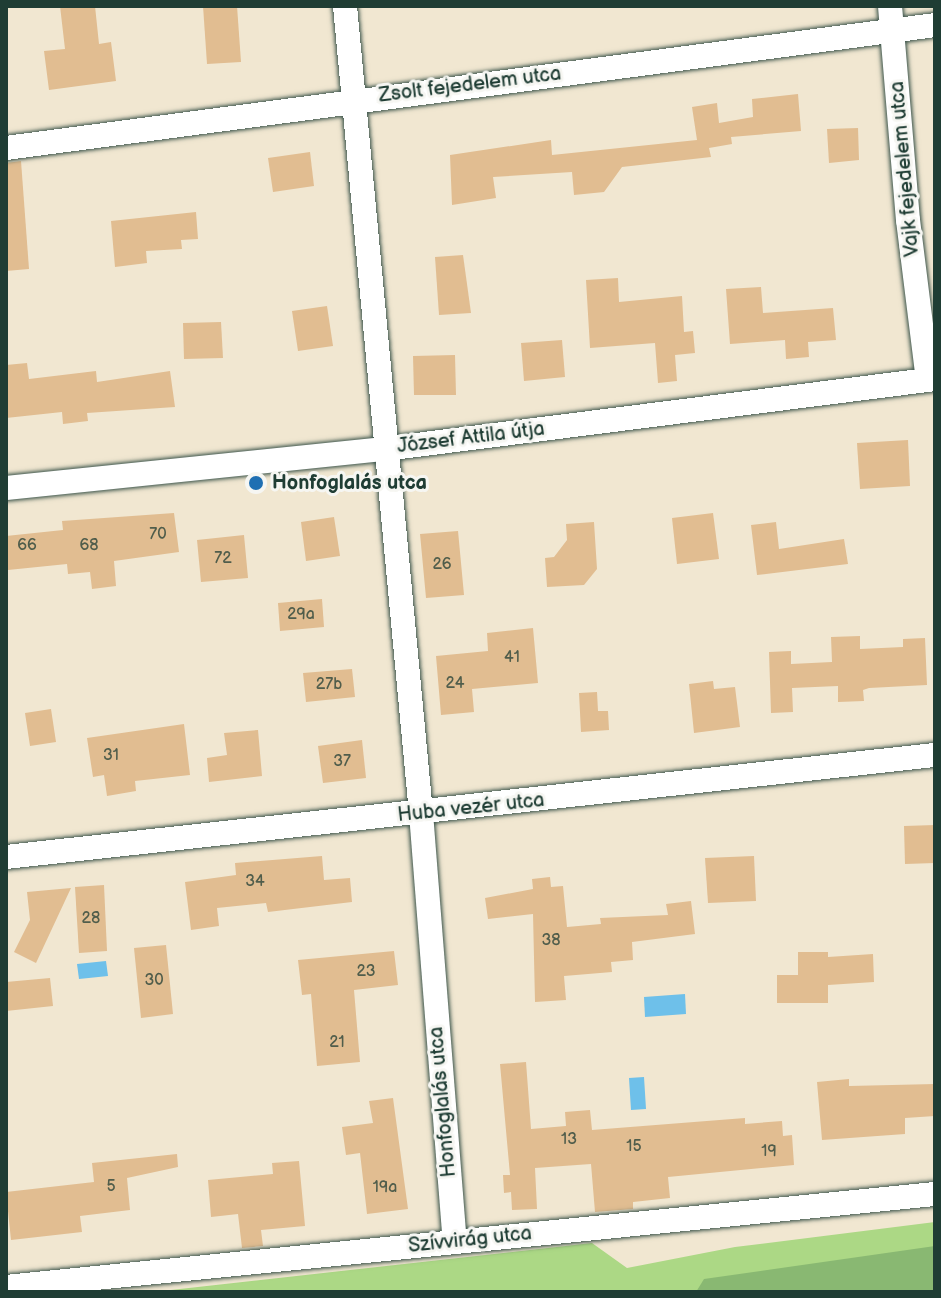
<!DOCTYPE html>
<meta charset="utf-8">
<style>
body{margin:0}
#map{position:relative;width:941px;height:1298px;overflow:hidden;background:#f1e7d1;font-family:"Balsamiq Sans",sans-serif}
div>[style]{position:absolute}
.green>*{inset:0;background:#acd885}
.forest>*{inset:0;background:#89b872}
.water>*{inset:0;background:#6ec0ea}
.building>*{inset:0;background:#e1bd91}
.roads{filter:drop-shadow(0 0 2px #3e564c) drop-shadow(0 0 2px #3e564c)}
.street>*{height:24px;margin:-12px;padding:0 12px;transform-origin:12px;border-radius:12px;background:#fff}
.dots>*{width:22px;height:22px;translate:-50% -50%;box-sizing:border-box;border:4px solid #f6f6f2;border-radius:50%}
span{translate:-50% -50%;white-space:nowrap;text-align:center;line-height:1.15;-webkit-text-stroke:6px #f6f6f2;paint-order:stroke}
.number-label{font-size:16px;color:#505d4b}
.number-label span{-webkit-text-stroke-width:0}
.street-label{font-size:20px;color:#1f3d34}
.poi-label{font-size:20px;color:#1f3d34;font-weight:700}
.left{translate:0 -50%;text-align:left}
.frame{position:absolute;inset:0;border:8px solid #1f3d34;pointer-events:none}
</style>
<div id="map">
<div class="green">
<i style="clip-path:polygon(935px 1222px,935px 1292px,153px 1292px,592px 1243px,627px 1268px,735px 1247px)"></i>
</div>
<div class="forest">
<i style="clip-path:polygon(935px 1246px,935px 1292px,696px 1292px,704px 1279px)"></i>
</div>
<div class="water">
<i style="clip-path:polygon(106px 961px,108px 976px,79px 979px,77px 964px)"></i>
<i style="clip-path:polygon(685px 994px,686px 1014px,645px 1017px,644px 997px)"></i>
<i style="clip-path:polygon(644px 1077px,646px 1109px,631px 1110px,629px 1078px)"></i>
</div>
<div class="building">
<i style="clip-path:polygon(60px 6px,95px 6px,99px 44px,111px 42px,116px 81px,49px 90px,44px 51px,65px 49px)"></i>
<i style="clip-path:polygon(203px 6px,237px 6px,241px 62px,207px 64px)"></i>
<i style="clip-path:polygon(798px 94px,801px 131px,731px 137px,732px 144px,709px 148px,711px 157px,622px 167px,604px 192px,574px 195px,572px 172px,493px 177px,496px 198px,452px 205px,450px 155px,551px 140px,552px 155px,697px 140px,692px 107px,717px 103px,719px 123px,753px 117px,752px 99px)"></i>
<i style="clip-path:polygon(858px 128px,859px 160px,829px 163px,827px 129px)"></i>
<i style="clip-path:polygon(310px 152px,314px 186px,273px 192px,268px 158px)"></i>
<i style="clip-path:polygon(21px 161px,29px 269px,6px 271px,6px 163px)"></i>
<i style="clip-path:polygon(196px 212px,198px 239px,181px 240px,182px 249px,146px 251px,147px 263px,115px 267px,111px 221px)"></i>
<i style="clip-path:polygon(463px 255px,471px 313px,439px 315px,435px 257px)"></i>
<i style="clip-path:polygon(618px 278px,619px 302px,682px 296px,684px 332px,693px 331px,695px 353px,675px 355px,677px 381px,658px 383px,655px 343px,590px 348px,586px 280px)"></i>
<i style="clip-path:polygon(761px 287px,763px 313px,833px 308px,836px 340px,808px 342px,809px 357px,786px 359px,785px 340px,730px 344px,726px 289px)"></i>
<i style="clip-path:polygon(327px 306px,333px 346px,298px 351px,292px 311px)"></i>
<i style="clip-path:polygon(221px 322px,223px 358px,184px 359px,183px 323px)"></i>
<i style="clip-path:polygon(562px 340px,565px 377px,524px 381px,521px 343px)"></i>
<i style="clip-path:polygon(455px 355px,456px 395px,414px 395px,413px 356px)"></i>
<i style="clip-path:polygon(27px 363px,29px 379px,96px 371px,97px 382px,170px 371px,175px 407px,87px 413px,88px 421px,63px 424px,62px 412px,6px 418px,6px 365px)"></i>
<i style="clip-path:polygon(908px 440px,910px 486px,860px 489px,857px 443px)"></i>
<i style="clip-path:polygon(174px 513px,179px 552px,114px 561px,116px 586px,92px 589px,90px 572px,68px 574px,67px 564px,8px 570px,6px 536px,63px 530px,62px 521px)"></i>
<i style="clip-path:polygon(713px 513px,719px 559px,677px 564px,672px 518px)"></i>
<i style="clip-path:polygon(334px 517px,340px 556px,306px 561px,301px 522px)"></i>
<i style="clip-path:polygon(594px 522px,597px 569px,584px 585px,547px 587px,545px 558px,554px 557px,567px 540px,566px 524px)"></i>
<i style="clip-path:polygon(776px 522px,779px 549px,844px 539px,848px 564px,757px 575px,751px 525px)"></i>
<i style="clip-path:polygon(458px 531px,464px 595px,426px 598px,420px 534px)"></i>
<i style="clip-path:polygon(244px 535px,248px 578px,201px 582px,197px 540px)"></i>
<i style="clip-path:polygon(322px 599px,324px 627px,280px 631px,278px 603px)"></i>
<i style="clip-path:polygon(533px 628px,538px 683px,472px 689px,474px 712px,441px 715px,436px 656px,488px 651px,487px 633px)"></i>
<i style="clip-path:polygon(860px 636px,860px 649px,903px 647px,903px 639px,925px 638px,927px 685px,869px 688px,863px 690px,864px 701px,838px 702px,838px 686px,792px 688px,793px 712px,771px 713px,769px 652px,791px 651px,791px 664px,832px 662px,831px 637px)"></i>
<i style="clip-path:polygon(352px 669px,355px 697px,306px 702px,303px 673px)"></i>
<i style="clip-path:polygon(713px 681px,714px 689px,735px 687px,740px 727px,694px 733px,689px 684px)"></i>
<i style="clip-path:polygon(597px 692px,598px 711px,608px 711px,609px 730px,581px 732px,579px 693px)"></i>
<i style="clip-path:polygon(51px 709px,56px 742px,30px 746px,25px 713px)"></i>
<i style="clip-path:polygon(184px 724px,190px 775px,135px 781px,136px 791px,107px 796px,104px 775px,93px 777px,87px 738px)"></i>
<i style="clip-path:polygon(258px 730px,262px 776px,209px 782px,207px 758px,227px 755px,224px 733px)"></i>
<i style="clip-path:polygon(362px 740px,366px 778px,323px 783px,318px 746px)"></i>
<i style="clip-path:polygon(935px 825px,935px 863px,905px 864px,904px 826px)"></i>
<i style="clip-path:polygon(322px 856px,324px 880px,350px 878px,352px 902px,268px 912px,266px 903px,217px 908px,219px 926px,191px 930px,185px 882px,236px 875px,235px 863px)"></i>
<i style="clip-path:polygon(754px 856px,756px 901px,708px 903px,705px 858px)"></i>
<i style="clip-path:polygon(550px 877px,551px 887px,563px 886px,567px 927px,601px 924px,600px 918px,668px 915px,666px 904px,691px 901px,695px 934px,632px 942px,633px 960px,611px 962px,612px 972px,564px 976px,566px 1000px,535px 1002px,533px 914px,488px 919px,485px 898px,533px 889px,532px 879px)"></i>
<i style="clip-path:polygon(104px 885px,107px 951px,79px 953px,75px 887px)"></i>
<i style="clip-path:polygon(71px 888px,36px 963px,14px 952px,30px 920px,27px 892px)"></i>
<i style="clip-path:polygon(166px 945px,173px 1014px,141px 1018px,134px 948px)"></i>
<i style="clip-path:polygon(394px 951px,398px 985px,354px 990px,360px 1062px,317px 1066px,311px 994px,302px 995px,298px 960px)"></i>
<i style="clip-path:polygon(798px 952px,828px 952px,828px 957px,873px 954px,874px 982px,828px 985px,828px 1003px,777px 1003px,777px 975px,798px 975px)"></i>
<i style="clip-path:polygon(50px 978px,53px 1006px,6px 1011px,6px 982px)"></i>
<i style="clip-path:polygon(526px 1062px,531px 1129px,566px 1126px,565px 1112px,590px 1110px,592px 1130px,745px 1118px,745px 1124px,782px 1121px,783px 1136px,792px 1135px,794px 1165px,668px 1177px,670px 1198px,633px 1202px,633px 1209px,595px 1212px,591px 1164px,535px 1168px,537px 1209px,512px 1210px,511px 1192px,504px 1193px,503px 1175px,510px 1175px,500px 1064px)"></i>
<i style="clip-path:polygon(849px 1079px,849px 1086px,935px 1084px,935px 1116px,905px 1118px,905px 1134px,822px 1140px,817px 1082px)"></i>
<i style="clip-path:polygon(393px 1098px,408px 1209px,367px 1214px,360px 1153px,346px 1155px,342px 1127px,373px 1123px,369px 1101px)"></i>
<i style="clip-path:polygon(177px 1154px,178px 1167px,127px 1178px,130px 1210px,80px 1216px,82px 1232px,11px 1240px,6px 1192px,94px 1182px,92px 1163px)"></i>
<i style="clip-path:polygon(299px 1161px,305px 1226px,261px 1230px,263px 1246px,242px 1248px,238px 1214px,211px 1217px,208px 1180px,273px 1174px,272px 1163px)"></i>
</div>
<div class="roads">
<div class="street">
<i style="left:345px;top:6px;width:811px;rotate:84.62deg"></i>
<i style="left:421px;top:813px;width:430px;rotate:85.5deg"></i>
<i style="left:890px;top:6px;width:215px;rotate:85.2deg"></i>
<i style="left:908px;top:220px;width:161px;rotate:82.9deg"></i>
<i style="left:6px;top:148px;width:937px;rotate:-7.54deg"></i>
<i style="left:6px;top:488px;width:381px;rotate:-5.9deg"></i>
<i style="left:385px;top:449px;width:554px;rotate:-7.25deg"></i>
<i style="left:6px;top:857px;width:935px;rotate:-6.27deg"></i>
<i style="left:6px;top:1287px;width:934px;rotate:-5.72deg"></i>
</div>
</div>
<div class="dots">
<i style="left:256px;top:483px;background:#1f6fb2"></i>
</div>
<div class="number-label">
<span style="left:158px;top:535px">70</span>
<span style="left:27px;top:546px">66</span>
<span style="left:89px;top:546px">68</span>
<span style="left:223px;top:559px">72</span>
<span style="left:442px;top:565px">26</span>
<span style="left:301px;top:615px">29a</span>
<span style="left:512px;top:658px">41</span>
<span style="left:455px;top:684px">24</span>
<span style="left:329px;top:685px">27b</span>
<span style="left:111px;top:756px">31</span>
<span style="left:342px;top:762px">37</span>
<span style="left:255px;top:882px">34</span>
<span style="left:91px;top:919px">28</span>
<span style="left:551px;top:941px">38</span>
<span style="left:366px;top:972px">23</span>
<span style="left:154px;top:981px">30</span>
<span style="left:337px;top:1043px">21</span>
<span style="left:569px;top:1140px">13</span>
<span style="left:634px;top:1147px">15</span>
<span style="left:769px;top:1152px">19</span>
<span style="left:111px;top:1187px">5</span>
<span style="left:385px;top:1188px">19a</span>
</div>
<div class="street-label">
<span style="left:470px;top:85px;rotate:-7deg">Zsolt fejedelem utca</span>
<span style="left:905px;top:169px;rotate:-95deg">Vajk fejedelem utca</span>
<span style="left:471px;top:438px;rotate:-7deg">József Attila útja</span>
<span style="left:471px;top:808px;rotate:-6deg">Huba vezér utca</span>
<span style="left:443px;top:1102px;rotate:-95deg">Honfoglalás utca</span>
<span style="left:470px;top:1240px;rotate:-6deg">Szívvirág utca</span>
</div>
<div class="poi-label">
<span class="left" style="left:272px;top:483px">Honfoglalás utca</span>
</div>
<div class="frame"></div>
</div>
